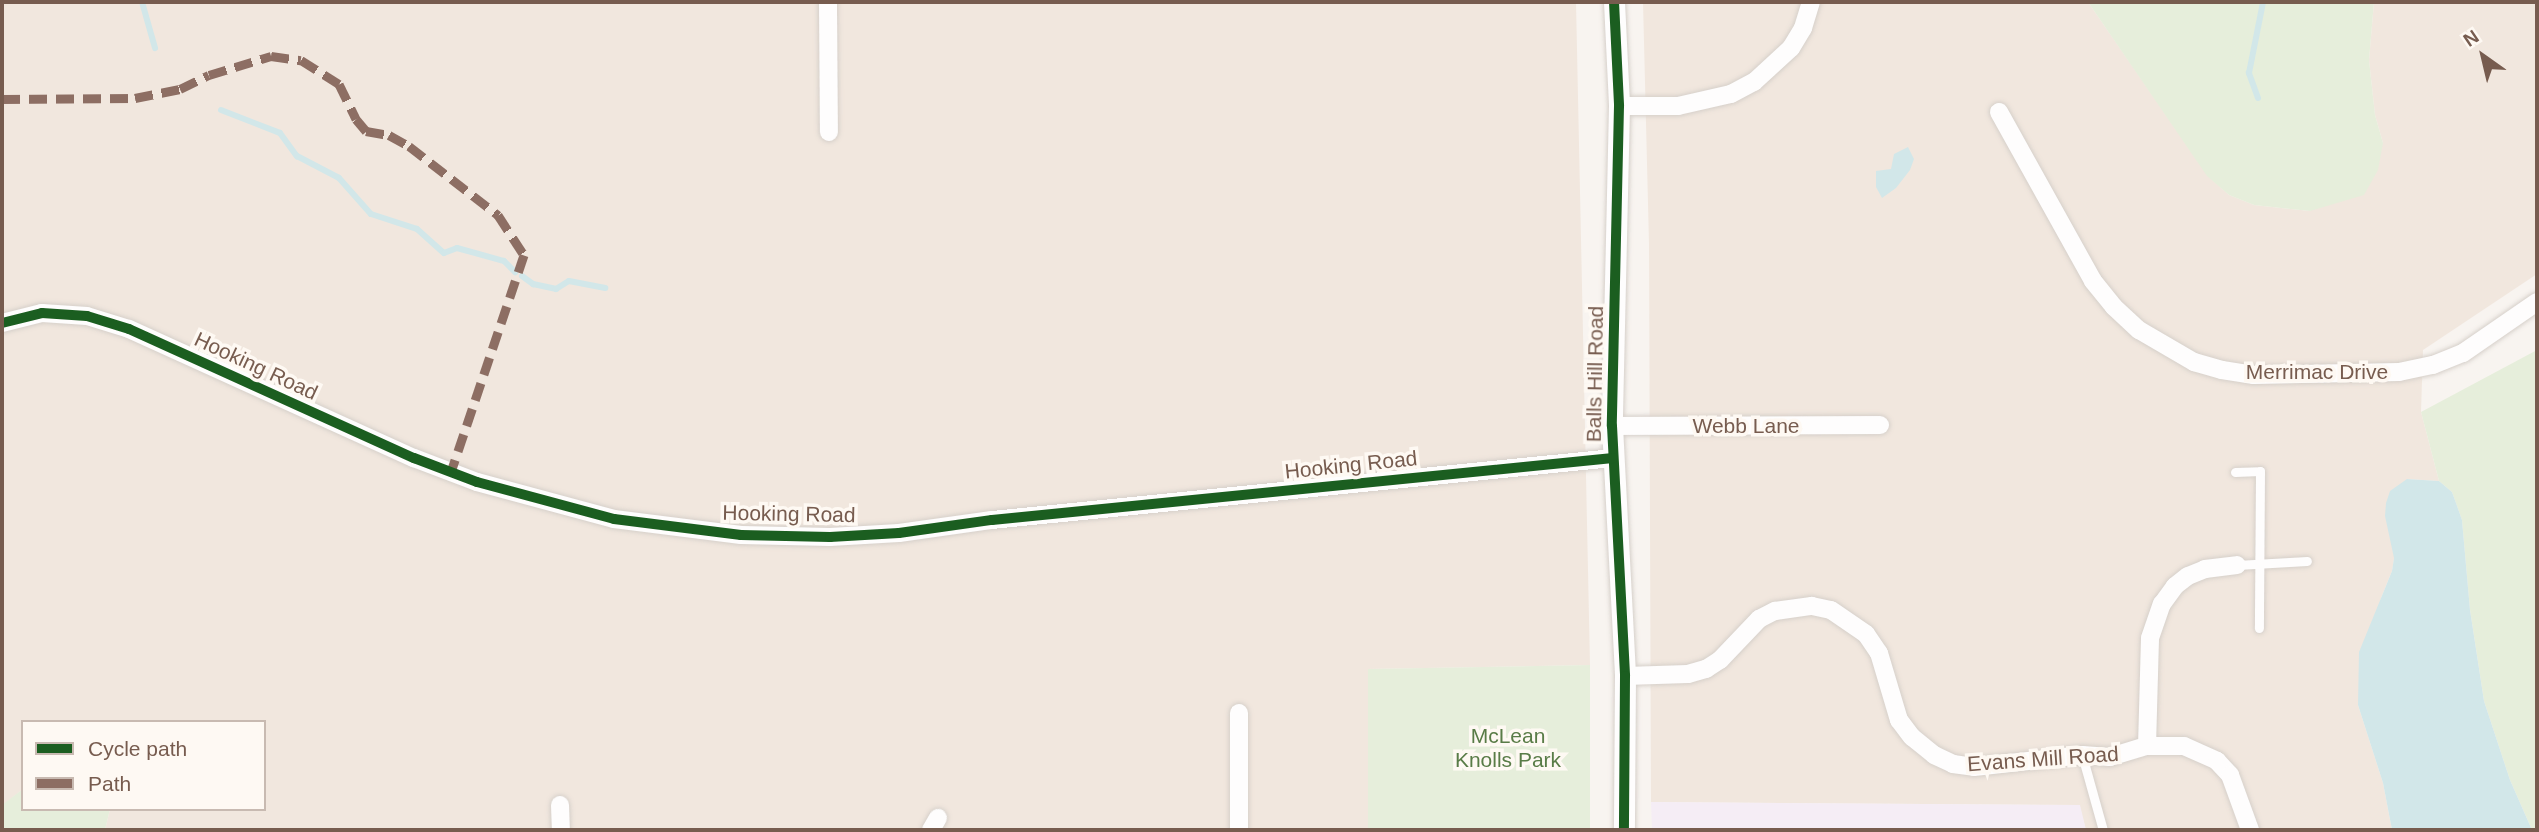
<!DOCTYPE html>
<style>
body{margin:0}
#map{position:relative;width:2539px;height:832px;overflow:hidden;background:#f8f4f0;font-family:Helvetica,sans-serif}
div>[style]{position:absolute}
.residential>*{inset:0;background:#f1e7de}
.education>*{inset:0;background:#f5edf5}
.green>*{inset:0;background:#e6eedb}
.water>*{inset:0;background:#d2e7e9}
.stream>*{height:6px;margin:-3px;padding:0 3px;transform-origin:3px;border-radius:3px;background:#d2e7e9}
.roads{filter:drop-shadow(0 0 2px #d6d0ca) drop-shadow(0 0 2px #d6d0ca)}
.service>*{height:9px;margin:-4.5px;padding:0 4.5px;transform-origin:4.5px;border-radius:4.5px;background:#fefdfd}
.minor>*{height:18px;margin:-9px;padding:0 9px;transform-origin:9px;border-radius:9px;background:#fefdfd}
.tertiary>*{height:21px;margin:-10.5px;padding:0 10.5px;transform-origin:10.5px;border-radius:10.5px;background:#fefdfd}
.quiet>*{height:9px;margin-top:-4.5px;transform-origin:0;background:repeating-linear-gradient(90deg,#8d6e63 0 18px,transparent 0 27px)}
.cycleway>*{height:10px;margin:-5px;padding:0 5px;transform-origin:5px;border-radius:5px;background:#1b5e20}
span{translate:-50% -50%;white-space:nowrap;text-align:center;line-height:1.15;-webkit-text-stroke:7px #fef9f3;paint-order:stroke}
.street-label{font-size:21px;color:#775c4f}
.park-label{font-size:21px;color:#597c47}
.frame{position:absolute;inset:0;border:4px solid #775c4f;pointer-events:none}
.legend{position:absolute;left:21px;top:720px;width:245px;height:91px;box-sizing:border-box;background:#fef9f3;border:2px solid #c8bab1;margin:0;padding:9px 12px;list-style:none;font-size:21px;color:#775c4f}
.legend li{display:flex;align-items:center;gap:14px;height:35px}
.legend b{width:35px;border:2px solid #c8bab1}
.north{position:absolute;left:2448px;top:21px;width:70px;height:70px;-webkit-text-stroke:5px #fef9f3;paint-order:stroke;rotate:326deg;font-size:19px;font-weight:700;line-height:28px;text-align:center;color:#775c4f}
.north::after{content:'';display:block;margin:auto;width:24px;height:32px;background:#775c4f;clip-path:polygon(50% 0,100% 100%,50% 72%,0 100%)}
</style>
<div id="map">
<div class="residential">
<i style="clip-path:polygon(2px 2px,1576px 2px,1590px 665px,1368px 669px,1368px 830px,105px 830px,110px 809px,264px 809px,264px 722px,23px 722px,23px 789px,2px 806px)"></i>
<i style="clip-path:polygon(1643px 2px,2088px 2px,2208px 176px,2229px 195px,2254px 205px,2310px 211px,2383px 143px,2375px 115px,2369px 60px,2374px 2px,2537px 2px,2537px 274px,2423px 350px,2421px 412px,2439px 481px,2407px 479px,2392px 571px,2381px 598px,2358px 705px,2383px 783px,2392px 830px,2086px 830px,2079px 805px,1651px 802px,1649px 244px)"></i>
</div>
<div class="education">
<i style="clip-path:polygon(1651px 802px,2080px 805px,2086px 830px,1652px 830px)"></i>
</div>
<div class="green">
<i style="clip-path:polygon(2088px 2px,2374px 2px,2369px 60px,2375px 115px,2383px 143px,2378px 170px,2364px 195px,2310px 211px,2254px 205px,2229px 195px,2207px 176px)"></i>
<i style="clip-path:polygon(2537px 350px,2537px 830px,2532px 830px,2510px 780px,2484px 701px,2470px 610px,2462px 520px,2452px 492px,2439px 481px,2421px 412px)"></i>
<i style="clip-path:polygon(1590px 665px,1590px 830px,1368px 830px,1368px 669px)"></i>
<i style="clip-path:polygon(23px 789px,23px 809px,110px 809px,105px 830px,2px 830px,2px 805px)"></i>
</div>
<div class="water">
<i style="clip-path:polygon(1908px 147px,1914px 159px,1910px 170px,1896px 188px,1882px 198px,1876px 187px,1876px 171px,1891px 169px,1894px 154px)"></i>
<i style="clip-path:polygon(2407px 479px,2439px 481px,2452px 492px,2456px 503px,2462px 520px,2470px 610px,2484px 701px,2510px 780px,2532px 830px,2392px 830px,2383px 783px,2358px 705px,2359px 652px,2392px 571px,2394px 558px,2385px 516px,2386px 503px,2390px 491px)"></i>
</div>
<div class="stream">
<i style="left:142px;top:2px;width:48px;rotate:74.2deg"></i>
<i style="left:2258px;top:98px;width:27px;rotate:-110deg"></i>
<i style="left:2249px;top:73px;width:72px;rotate:-78.8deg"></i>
<i style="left:221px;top:110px;width:63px;rotate:21.3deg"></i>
<i style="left:280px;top:133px;width:29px;rotate:54deg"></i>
<i style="left:297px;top:156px;width:47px;rotate:27.6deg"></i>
<i style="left:339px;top:178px;width:48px;rotate:48.4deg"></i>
<i style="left:371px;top:214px;width:48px;rotate:18.1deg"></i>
<i style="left:417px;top:229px;width:36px;rotate:42deg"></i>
<i style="left:444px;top:253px;width:14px;rotate:-21deg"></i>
<i style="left:457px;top:248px;width:49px;rotate:15.5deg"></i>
<i style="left:504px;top:261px;width:16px;rotate:45deg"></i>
<i style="left:522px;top:276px;width:14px;rotate:36deg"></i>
<i style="left:533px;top:284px;width:24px;rotate:12deg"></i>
<i style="left:556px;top:289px;width:15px;rotate:-32deg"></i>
<i style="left:569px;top:281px;width:37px;rotate:11deg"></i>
</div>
<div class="roads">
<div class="service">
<i style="left:2235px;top:472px;width:25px;rotate:-2deg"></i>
<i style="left:2260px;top:471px;width:157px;rotate:90.4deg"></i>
<i style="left:2237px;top:565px;width:70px;rotate:-3.3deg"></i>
<i style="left:2082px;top:755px;width:78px;rotate:74.4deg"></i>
</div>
<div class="minor">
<i style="left:828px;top:2px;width:130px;rotate:89.6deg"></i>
<i style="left:1619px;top:106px;width:59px"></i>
<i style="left:1678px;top:106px;width:54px;rotate:-12.8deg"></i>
<i style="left:1731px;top:94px;width:26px;rotate:-28deg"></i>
<i style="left:1754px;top:82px;width:50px;rotate:-42.6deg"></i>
<i style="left:1791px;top:48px;width:23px;rotate:-59deg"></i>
<i style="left:1803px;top:28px;width:27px;rotate:-73deg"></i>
<i style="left:1999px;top:112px;width:193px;rotate:60.9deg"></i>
<i style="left:2093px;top:281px;width:33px;rotate:51deg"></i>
<i style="left:2114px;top:307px;width:34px;rotate:43deg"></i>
<i style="left:2139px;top:330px;width:64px;rotate:30.2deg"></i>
<i style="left:2194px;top:362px;width:29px;rotate:16deg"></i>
<i style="left:2222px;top:370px;width:32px;rotate:9deg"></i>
<i style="left:2254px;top:375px;width:145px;rotate:-1.2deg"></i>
<i style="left:2399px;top:372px;width:35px;rotate:-12deg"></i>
<i style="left:2433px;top:365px;width:32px;rotate:-22deg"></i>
<i style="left:2463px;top:353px;width:90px;rotate:-34.6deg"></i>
<i style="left:2px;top:323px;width:41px;rotate:-14deg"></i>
<i style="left:42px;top:313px;width:45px;rotate:3.8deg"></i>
<i style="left:87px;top:316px;width:44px;rotate:17.2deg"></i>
<i style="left:129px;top:329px;width:313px;rotate:24.4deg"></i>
<i style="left:414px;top:458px;width:67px;rotate:20.9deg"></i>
<i style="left:477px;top:482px;width:142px;rotate:15.1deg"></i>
<i style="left:614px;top:519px;width:128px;rotate:7.2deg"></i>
<i style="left:741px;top:535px;width:89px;rotate:1.3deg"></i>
<i style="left:830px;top:537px;width:69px;rotate:-3.3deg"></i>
<i style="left:899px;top:533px;width:94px;rotate:-8deg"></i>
<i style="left:992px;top:520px;width:624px;rotate:-5.7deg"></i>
<i style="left:1612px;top:426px;width:268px;rotate:-0.2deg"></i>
<i style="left:1625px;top:676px;width:63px;rotate:-1.8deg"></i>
<i style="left:1688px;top:674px;width:19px;rotate:-16deg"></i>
<i style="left:1706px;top:669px;width:17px;rotate:-33deg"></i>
<i style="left:1720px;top:660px;width:57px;rotate:-46.4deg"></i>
<i style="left:1759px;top:619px;width:18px;rotate:-27deg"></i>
<i style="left:1775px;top:611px;width:37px;rotate:-8deg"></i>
<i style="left:1812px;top:606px;width:19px;rotate:12deg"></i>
<i style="left:1831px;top:610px;width:42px;rotate:34.4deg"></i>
<i style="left:1866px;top:634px;width:23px;rotate:56deg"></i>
<i style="left:1879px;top:653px;width:70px;rotate:73.4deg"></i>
<i style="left:1899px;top:720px;width:21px;rotate:53deg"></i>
<i style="left:1912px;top:737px;width:28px;rotate:39deg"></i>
<i style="left:1934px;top:755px;width:21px;rotate:25deg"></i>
<i style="left:1953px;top:764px;width:21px;rotate:8deg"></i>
<i style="left:1974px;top:767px;width:109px;rotate:-6.3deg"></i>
<i style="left:2082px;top:755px;width:28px;rotate:4deg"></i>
<i style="left:2110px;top:757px;width:39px;rotate:-17deg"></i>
<i style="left:2147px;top:746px;width:37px"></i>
<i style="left:2184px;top:746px;width:36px;rotate:24deg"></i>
<i style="left:2217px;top:761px;width:19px;rotate:47deg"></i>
<i style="left:2230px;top:775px;width:59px;rotate:70deg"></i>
<i style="left:1239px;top:713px;width:117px;rotate:90deg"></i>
<i style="left:2147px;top:746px;width:108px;rotate:-88.4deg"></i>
<i style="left:2150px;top:638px;width:36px;rotate:-71deg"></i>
<i style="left:2162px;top:604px;width:22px;rotate:-54deg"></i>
<i style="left:2175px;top:586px;width:16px;rotate:-38deg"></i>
<i style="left:2188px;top:576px;width:18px;rotate:-22deg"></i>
<i style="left:2205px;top:569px;width:32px;rotate:-7deg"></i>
<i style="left:560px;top:805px;width:25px;rotate:88deg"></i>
<i style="left:931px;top:830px;width:14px;rotate:-60deg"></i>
</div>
<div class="tertiary">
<i style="left:1614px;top:2px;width:104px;rotate:87.2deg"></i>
<i style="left:1619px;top:106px;width:320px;rotate:91.3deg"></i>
<i style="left:1612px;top:426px;width:250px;rotate:87deg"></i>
<i style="left:1625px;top:676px;width:154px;rotate:90.4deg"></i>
</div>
</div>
<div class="quiet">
<i style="left:2px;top:99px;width:133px;rotate:-0.4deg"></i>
<i style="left:135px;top:98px;width:46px;rotate:-11.3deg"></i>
<i style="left:180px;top:89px;width:32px;rotate:-26deg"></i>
<i style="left:209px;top:75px;width:65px;rotate:-17deg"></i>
<i style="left:271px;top:56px;width:30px;rotate:8deg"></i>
<i style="left:301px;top:60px;width:45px;rotate:32.3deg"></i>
<i style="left:339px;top:84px;width:39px;rotate:64deg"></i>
<i style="left:356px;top:119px;width:16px;rotate:50deg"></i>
<i style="left:366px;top:131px;width:23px;rotate:10deg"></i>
<i style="left:389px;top:135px;width:23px;rotate:29deg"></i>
<i style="left:409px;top:146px;width:113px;rotate:37.8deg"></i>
<i style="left:498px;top:215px;width:48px;rotate:57deg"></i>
<i style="left:524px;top:255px;width:229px;rotate:108.6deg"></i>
</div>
<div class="cycleway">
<i style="left:1614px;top:2px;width:104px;rotate:87.2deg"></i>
<i style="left:1619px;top:106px;width:320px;rotate:91.3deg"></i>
<i style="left:1612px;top:426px;width:250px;rotate:87deg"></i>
<i style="left:1625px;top:676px;width:154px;rotate:90.4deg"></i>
<i style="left:2px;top:323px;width:41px;rotate:-14deg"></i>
<i style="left:42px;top:313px;width:45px;rotate:3.8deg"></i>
<i style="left:87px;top:316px;width:44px;rotate:17.2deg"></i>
<i style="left:129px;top:329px;width:313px;rotate:24.4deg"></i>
<i style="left:414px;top:458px;width:67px;rotate:20.9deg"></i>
<i style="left:477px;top:482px;width:142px;rotate:15.1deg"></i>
<i style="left:614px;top:519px;width:128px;rotate:7.2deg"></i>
<i style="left:741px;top:535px;width:89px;rotate:1.3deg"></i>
<i style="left:830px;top:537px;width:69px;rotate:-3.3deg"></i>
<i style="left:899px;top:533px;width:94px;rotate:-8deg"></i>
<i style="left:992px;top:520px;width:624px;rotate:-5.7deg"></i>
</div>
<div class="street-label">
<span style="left:256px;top:366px;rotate:25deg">Hooking Road</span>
<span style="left:2317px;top:372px">Merrimac Drive</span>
<span style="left:1595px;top:374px;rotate:-89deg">Balls Hill Road</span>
<span style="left:1746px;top:426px">Webb Lane</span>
<span style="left:1351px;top:465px;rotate:-6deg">Hooking Road</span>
<span style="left:789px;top:514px;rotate:1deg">Hooking Road</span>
<span style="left:2043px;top:759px;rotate:-4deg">Evans Mill Road</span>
</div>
<div class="park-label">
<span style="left:1508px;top:748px">McLean<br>Knolls Park</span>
</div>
<div class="frame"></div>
<ul class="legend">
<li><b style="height:9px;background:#1b5e20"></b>Cycle path</li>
<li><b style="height:9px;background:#8d6e63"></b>Path</li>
</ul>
<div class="north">N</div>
</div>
